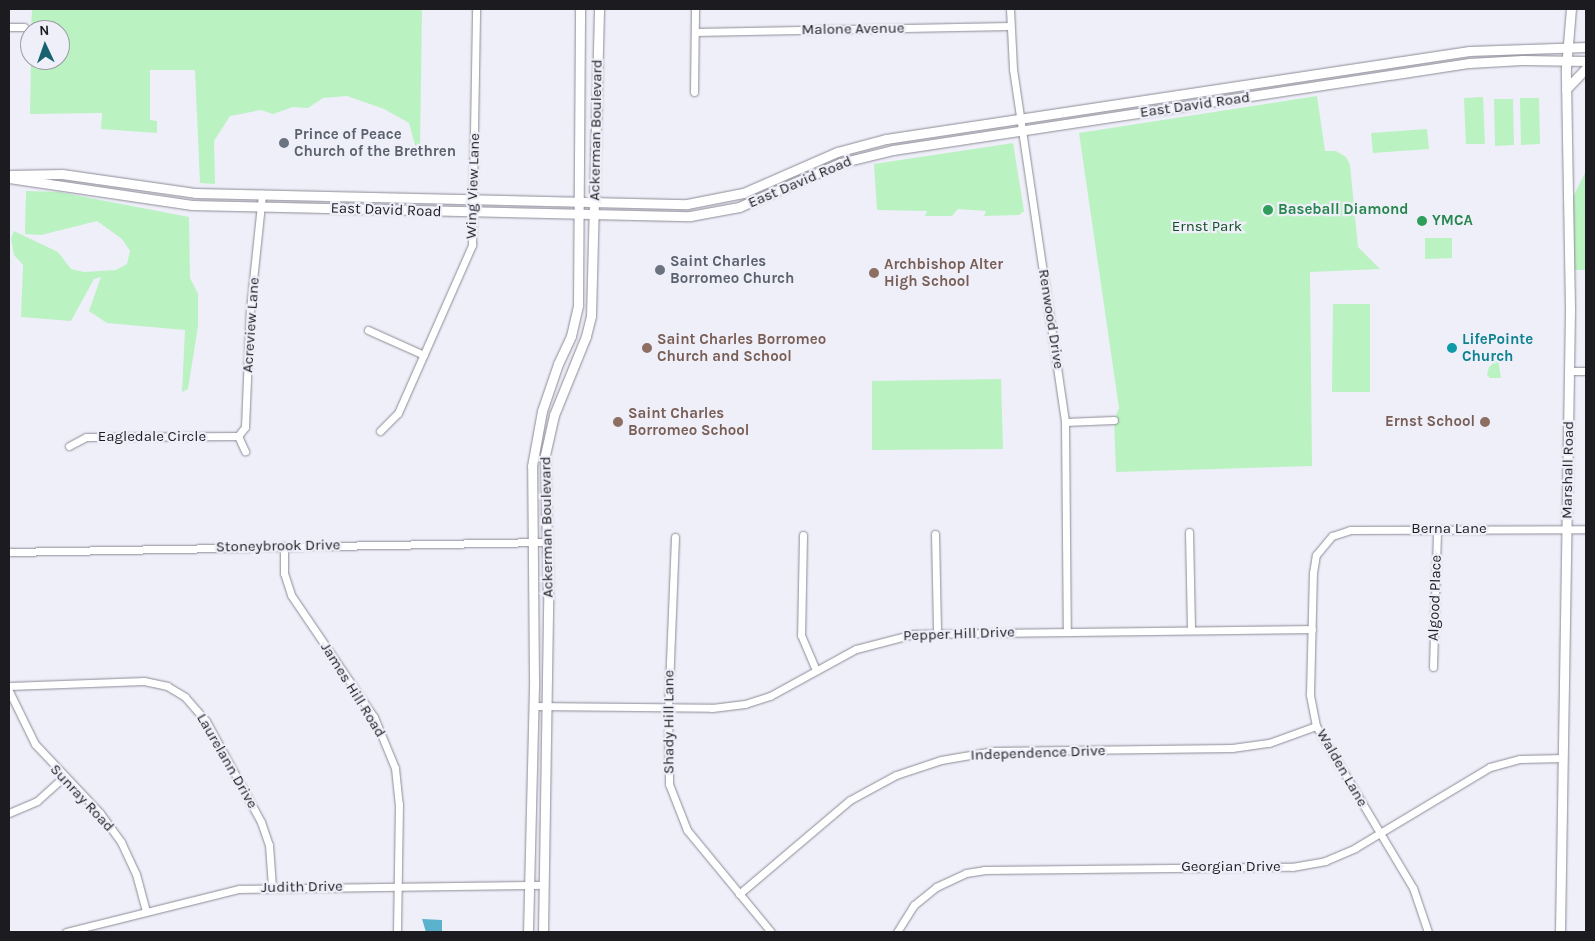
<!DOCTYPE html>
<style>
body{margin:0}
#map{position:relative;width:1595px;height:941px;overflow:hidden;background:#efeffa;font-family:Karla,sans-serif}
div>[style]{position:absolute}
.green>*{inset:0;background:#bbf2c1}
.water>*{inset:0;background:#5ab2cc}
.roads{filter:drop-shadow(0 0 1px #8b8b95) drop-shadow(0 0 1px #8b8b95)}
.minor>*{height:7px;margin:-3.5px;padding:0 3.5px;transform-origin:3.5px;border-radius:3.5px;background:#fff}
.tertiary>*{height:9px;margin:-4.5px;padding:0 4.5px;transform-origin:4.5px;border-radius:4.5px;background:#fff}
.dots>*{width:14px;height:14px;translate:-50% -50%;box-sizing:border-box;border:2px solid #efeffa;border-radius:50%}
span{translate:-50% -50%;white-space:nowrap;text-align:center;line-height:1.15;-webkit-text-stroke:4.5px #efeffa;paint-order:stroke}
.street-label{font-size:15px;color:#1c1c20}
.worship-label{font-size:15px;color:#5b616d;font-weight:700}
.left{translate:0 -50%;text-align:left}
.leisure-label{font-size:15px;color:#27864d;font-weight:700}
.park-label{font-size:15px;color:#0f4e1f}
.education-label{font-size:15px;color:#785e54;font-weight:700}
.right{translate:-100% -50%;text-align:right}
.culture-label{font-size:15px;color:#0d838f;font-weight:700}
.frame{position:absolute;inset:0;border:10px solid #1c1c20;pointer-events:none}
.north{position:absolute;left:20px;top:20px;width:50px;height:50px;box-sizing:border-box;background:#efeffa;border:1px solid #9b9ba3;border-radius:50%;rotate:357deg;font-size:14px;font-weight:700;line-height:20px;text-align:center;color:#1c1c20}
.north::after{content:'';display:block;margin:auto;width:18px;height:22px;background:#186270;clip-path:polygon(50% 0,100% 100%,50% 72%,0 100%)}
</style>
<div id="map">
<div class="green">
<i style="clip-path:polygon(32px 9px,422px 9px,420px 151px,415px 145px,409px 123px,384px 109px,347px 96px,323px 98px,308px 108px,293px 107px,273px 114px,261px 110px,230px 116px,214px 141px,215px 184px,200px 183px,195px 70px,150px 70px,150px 120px,157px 121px,157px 133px,101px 129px,102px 113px,30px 114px,31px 60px,60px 60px,60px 30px,31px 30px)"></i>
<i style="clip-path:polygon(1586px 84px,1586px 270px,1570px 270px,1569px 205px,1585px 173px)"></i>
<i style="clip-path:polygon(1317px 96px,1325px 151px,1336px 151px,1346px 157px,1350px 165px,1358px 247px,1380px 269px,1310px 272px,1312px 466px,1116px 472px,1114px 420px,1119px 408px,1079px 133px)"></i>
<i style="clip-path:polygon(1483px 97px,1485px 144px,1466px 144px,1464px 98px)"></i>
<i style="clip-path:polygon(1520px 98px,1539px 98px,1540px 144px,1521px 145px)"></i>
<i style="clip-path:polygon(1494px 99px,1513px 99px,1514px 145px,1495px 146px)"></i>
<i style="clip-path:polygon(1427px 129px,1429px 149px,1373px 153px,1371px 133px)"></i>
<i style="clip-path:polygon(1013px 143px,1024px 211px,1019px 215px,984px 216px,986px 211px,958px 209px,952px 216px,925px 216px,927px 211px,877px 210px,874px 164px)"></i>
<i style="clip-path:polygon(26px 191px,59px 192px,189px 217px,190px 278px,198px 294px,198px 326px,188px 389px,182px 392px,185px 330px,107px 323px,89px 311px,101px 277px,94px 279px,71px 321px,21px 317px,23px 265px,14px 255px,11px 238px,14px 231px,58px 252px,71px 269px,84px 272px,116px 270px,127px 264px,130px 251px,122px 239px,97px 221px,41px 235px,25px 234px)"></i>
<i style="clip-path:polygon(1425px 238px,1452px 238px,1452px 258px,1425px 259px)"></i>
<i style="clip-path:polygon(1333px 304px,1370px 304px,1370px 392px,1332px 392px)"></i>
<i style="clip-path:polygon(1498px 359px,1501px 378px,1490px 378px,1487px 375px,1489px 367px)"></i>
<i style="clip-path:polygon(1001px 379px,1003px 449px,872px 450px,872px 381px)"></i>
</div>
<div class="water">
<i style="clip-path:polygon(422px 919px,442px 920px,442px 932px,426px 932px)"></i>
</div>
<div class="roads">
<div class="minor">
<i style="left:1010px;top:9px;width:60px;rotate:87.1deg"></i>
<i style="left:1013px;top:69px;width:357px;rotate:81.6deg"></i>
<i style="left:1065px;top:422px;width:210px;rotate:89.5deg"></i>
<i style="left:9px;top:27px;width:15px"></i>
<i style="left:695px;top:32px;width:315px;rotate:-1.1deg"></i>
<i style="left:694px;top:92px;width:83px;rotate:-89.3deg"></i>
<i style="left:368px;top:330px;width:61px;rotate:24.1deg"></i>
<i style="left:1570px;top:371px;width:16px"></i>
<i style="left:1065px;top:422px;width:49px;rotate:-2.3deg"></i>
<i style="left:380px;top:431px;width:25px;rotate:-45deg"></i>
<i style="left:398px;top:413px;width:184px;rotate:-66.2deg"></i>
<i style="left:472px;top:245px;width:236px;rotate:-89deg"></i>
<i style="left:238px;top:436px;width:11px;rotate:-52deg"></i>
<i style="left:245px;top:427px;width:118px;rotate:-87.6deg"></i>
<i style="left:250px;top:309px;width:116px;rotate:-84deg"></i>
<i style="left:238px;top:436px;width:17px;rotate:65deg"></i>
<i style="left:69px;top:446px;width:19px;rotate:-28deg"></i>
<i style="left:86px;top:437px;width:152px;rotate:-0.4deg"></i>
<i style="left:1189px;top:532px;width:98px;rotate:88.8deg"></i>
<i style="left:935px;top:534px;width:99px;rotate:88.8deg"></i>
<i style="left:803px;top:535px;width:100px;rotate:91.1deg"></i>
<i style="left:801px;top:635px;width:38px;rotate:67deg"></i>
<i style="left:675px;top:537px;width:171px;rotate:92.3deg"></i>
<i style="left:668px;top:708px;width:76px;rotate:89.2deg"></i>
<i style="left:669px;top:784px;width:49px;rotate:68.6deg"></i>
<i style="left:687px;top:830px;width:132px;rotate:50.5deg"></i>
<i style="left:284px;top:546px;width:27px;rotate:90deg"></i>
<i style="left:284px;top:573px;width:23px;rotate:72deg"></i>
<i style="left:291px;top:595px;width:148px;rotate:55.8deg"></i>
<i style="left:374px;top:717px;width:55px;rotate:67.6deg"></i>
<i style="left:395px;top:768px;width:36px;rotate:84deg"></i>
<i style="left:399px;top:804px;width:128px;rotate:90.9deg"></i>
<i style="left:9px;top:552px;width:537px;rotate:-1.07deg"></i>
<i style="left:1433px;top:667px;width:138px;rotate:-88.3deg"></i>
<i style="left:9px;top:686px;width:135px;rotate:-2.1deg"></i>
<i style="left:144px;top:681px;width:24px;rotate:12deg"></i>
<i style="left:167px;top:686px;width:21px;rotate:31deg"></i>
<i style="left:185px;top:697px;width:32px;rotate:49deg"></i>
<i style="left:206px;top:721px;width:115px;rotate:61.4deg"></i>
<i style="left:261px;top:822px;width:24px;rotate:71deg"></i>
<i style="left:269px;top:845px;width:42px;rotate:85.9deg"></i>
<i style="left:9px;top:691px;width:59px;rotate:63.9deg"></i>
<i style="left:35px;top:744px;width:95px;rotate:46.7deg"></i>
<i style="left:100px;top:813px;width:36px;rotate:54deg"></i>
<i style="left:121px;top:842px;width:35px;rotate:65deg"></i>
<i style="left:136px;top:874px;width:38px;rotate:75deg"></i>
<i style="left:533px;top:706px;width:179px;rotate:0.6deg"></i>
<i style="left:712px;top:708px;width:33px;rotate:-7deg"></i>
<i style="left:745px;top:704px;width:26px;rotate:-18deg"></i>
<i style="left:770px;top:696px;width:98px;rotate:-28.7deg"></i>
<i style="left:856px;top:649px;width:59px;rotate:-14.7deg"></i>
<i style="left:913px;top:634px;width:399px;rotate:-0.7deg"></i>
<i style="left:9px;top:813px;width:30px;rotate:-23deg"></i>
<i style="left:37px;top:801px;width:36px;rotate:-42deg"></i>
<i style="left:739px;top:894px;width:145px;rotate:-40.3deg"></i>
<i style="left:850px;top:800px;width:52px;rotate:-28.5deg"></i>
<i style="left:896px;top:775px;width:47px;rotate:-18.4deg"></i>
<i style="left:941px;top:760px;width:53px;rotate:-9.8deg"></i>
<i style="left:993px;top:751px;width:239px;rotate:-0.7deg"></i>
<i style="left:1232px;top:748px;width:37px;rotate:-8deg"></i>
<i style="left:1269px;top:743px;width:50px;rotate:-19.9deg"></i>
<i style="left:66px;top:932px;width:178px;rotate:-14deg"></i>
<i style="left:239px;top:889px;width:305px;rotate:-0.8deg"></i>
<i style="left:897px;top:932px;width:32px;rotate:-58deg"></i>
<i style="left:914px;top:905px;width:28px;rotate:-39deg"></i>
<i style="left:936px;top:887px;width:33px;rotate:-25deg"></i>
<i style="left:966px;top:873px;width:18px;rotate:-9deg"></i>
<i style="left:984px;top:870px;width:308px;rotate:-0.6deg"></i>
<i style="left:1292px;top:867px;width:34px;rotate:-10deg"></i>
<i style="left:1325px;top:861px;width:33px;rotate:-23deg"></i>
<i style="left:1355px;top:848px;width:157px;rotate:-31deg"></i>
<i style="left:1490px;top:767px;width:31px;rotate:-15deg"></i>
<i style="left:1520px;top:759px;width:43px;rotate:-1.3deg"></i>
<i style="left:1428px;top:932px;width:46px;rotate:-108.8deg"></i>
<i style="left:1413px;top:888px;width:189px;rotate:-120.9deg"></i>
<i style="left:1316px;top:726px;width:33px;rotate:-101deg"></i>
<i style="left:1310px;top:694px;width:121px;rotate:-88.6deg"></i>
<i style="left:1313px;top:573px;width:18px;rotate:-81deg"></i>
<i style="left:1316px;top:555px;width:25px;rotate:-50deg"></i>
<i style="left:1332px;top:536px;width:19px;rotate:-18deg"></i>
<i style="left:1350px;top:530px;width:236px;rotate:-0.2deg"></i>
</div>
<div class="tertiary">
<i style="left:1566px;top:89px;width:29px;rotate:-46deg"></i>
<i style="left:9px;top:175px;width:53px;rotate:-1.1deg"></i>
<i style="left:62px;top:174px;width:134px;rotate:8.1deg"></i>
<i style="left:195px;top:193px;width:492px;rotate:1.3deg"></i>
<i style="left:687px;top:204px;width:57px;rotate:-11.1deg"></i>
<i style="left:743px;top:193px;width:103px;rotate:-23.6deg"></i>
<i style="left:837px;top:152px;width:51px;rotate:-14.9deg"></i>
<i style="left:886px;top:139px;width:590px;rotate:-8.58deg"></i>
<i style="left:1469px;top:51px;width:117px;rotate:-2deg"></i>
<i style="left:9px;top:178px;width:185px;rotate:8.4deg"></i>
<i style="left:192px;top:205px;width:498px;rotate:1.3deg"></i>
<i style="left:690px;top:216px;width:50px;rotate:-10.4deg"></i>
<i style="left:739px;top:207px;width:110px;rotate:-23.5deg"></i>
<i style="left:840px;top:163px;width:55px;rotate:-13.8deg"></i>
<i style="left:893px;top:150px;width:583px;rotate:-8.59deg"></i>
<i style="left:1469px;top:63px;width:53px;rotate:-3.2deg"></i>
<i style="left:1522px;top:60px;width:64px;rotate:0.9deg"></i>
<i style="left:528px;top:932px;width:253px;rotate:-88.6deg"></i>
<i style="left:534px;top:679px;width:213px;rotate:-90.5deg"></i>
<i style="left:532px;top:466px;width:56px;rotate:-79.7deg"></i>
<i style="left:542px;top:411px;width:50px;rotate:-71.2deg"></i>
<i style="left:558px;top:364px;width:31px;rotate:-65deg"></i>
<i style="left:571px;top:336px;width:32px;rotate:-77deg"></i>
<i style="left:578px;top:305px;width:296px;rotate:-89.6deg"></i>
<i style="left:543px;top:932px;width:337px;rotate:-89.1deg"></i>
<i style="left:548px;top:595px;width:140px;rotate:-91.2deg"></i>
<i style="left:545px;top:455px;width:41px;rotate:-77.3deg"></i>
<i style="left:554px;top:415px;width:85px;rotate:-67.9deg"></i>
<i style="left:586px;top:336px;width:21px;rotate:-76deg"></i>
<i style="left:591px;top:316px;width:307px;rotate:-88.5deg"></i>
<i style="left:1560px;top:932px;width:623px;rotate:-89.08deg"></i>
<i style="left:1570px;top:309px;width:241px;rotate:-91deg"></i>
<i style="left:1566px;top:68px;width:59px;rotate:-85.2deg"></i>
</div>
</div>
<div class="dots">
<i style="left:284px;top:143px;background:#6b7280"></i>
<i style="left:1268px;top:210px;background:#2e9e5b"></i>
<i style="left:1422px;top:221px;background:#2e9e5b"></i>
<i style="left:660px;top:270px;background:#6b7280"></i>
<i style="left:874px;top:273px;background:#8d6e63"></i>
<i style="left:647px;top:348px;background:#8d6e63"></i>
<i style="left:1452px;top:348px;background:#0f9aa8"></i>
<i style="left:618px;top:422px;background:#8d6e63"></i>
<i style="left:1485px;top:422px;background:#8d6e63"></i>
</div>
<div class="street-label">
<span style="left:853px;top:29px;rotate:-1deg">Malone Avenue</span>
<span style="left:1195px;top:105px;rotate:-8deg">East David Road</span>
<span style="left:596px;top:130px;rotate:-89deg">Ackerman Boulevard</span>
<span style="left:800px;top:182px;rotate:-23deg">East David Road</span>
<span style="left:473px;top:186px;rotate:-88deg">Wing View Lane</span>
<span style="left:386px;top:210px;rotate:2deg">East David Road</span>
<span style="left:1051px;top:319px;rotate:81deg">Renwood Drive</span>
<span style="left:251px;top:325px;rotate:-86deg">Acreview Lane</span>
<span style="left:152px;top:437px">Eagledale Circle</span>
<span style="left:1568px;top:470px;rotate:-89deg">Marshall Road</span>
<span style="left:547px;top:527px;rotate:-91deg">Ackerman Boulevard</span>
<span style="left:1449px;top:529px">Berna Lane</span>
<span style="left:278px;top:546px;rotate:-1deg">Stoneybrook Drive</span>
<span style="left:1435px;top:598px;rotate:-88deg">Algood Place</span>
<span style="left:959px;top:634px;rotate:-2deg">Pepper Hill Drive</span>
<span style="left:353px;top:690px;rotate:58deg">James Hill Road</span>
<span style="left:669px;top:722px;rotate:-90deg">Shady Hill Lane</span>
<span style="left:1038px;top:753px;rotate:-2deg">Independence Drive</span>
<span style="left:227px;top:761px;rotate:60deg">Laurelann Drive</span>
<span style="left:1342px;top:768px;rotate:60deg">Walden Lane</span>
<span style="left:82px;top:798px;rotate:47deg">Sunray Road</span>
<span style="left:1231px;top:867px">Georgian Drive</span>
<span style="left:302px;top:887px;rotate:-1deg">Judith Drive</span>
</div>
<div class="worship-label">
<span class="left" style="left:294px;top:143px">Prince of Peace<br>Church of the Brethren</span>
<span class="left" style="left:670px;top:270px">Saint Charles<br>Borromeo Church</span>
</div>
<div class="leisure-label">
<span class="left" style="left:1278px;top:210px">Baseball Diamond</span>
<span class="left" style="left:1432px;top:221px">YMCA</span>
</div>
<div class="park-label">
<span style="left:1207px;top:227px">Ernst Park</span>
</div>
<div class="education-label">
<span class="left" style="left:884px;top:273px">Archbishop Alter<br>High School</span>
<span class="left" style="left:657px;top:348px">Saint Charles Borromeo<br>Church and School</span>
<span class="left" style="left:628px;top:422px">Saint Charles<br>Borromeo School</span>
<span class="right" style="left:1475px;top:422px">Ernst School</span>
</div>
<div class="culture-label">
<span class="left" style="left:1462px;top:348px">LifePointe<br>Church</span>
</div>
<div class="frame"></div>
<div class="north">N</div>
</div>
